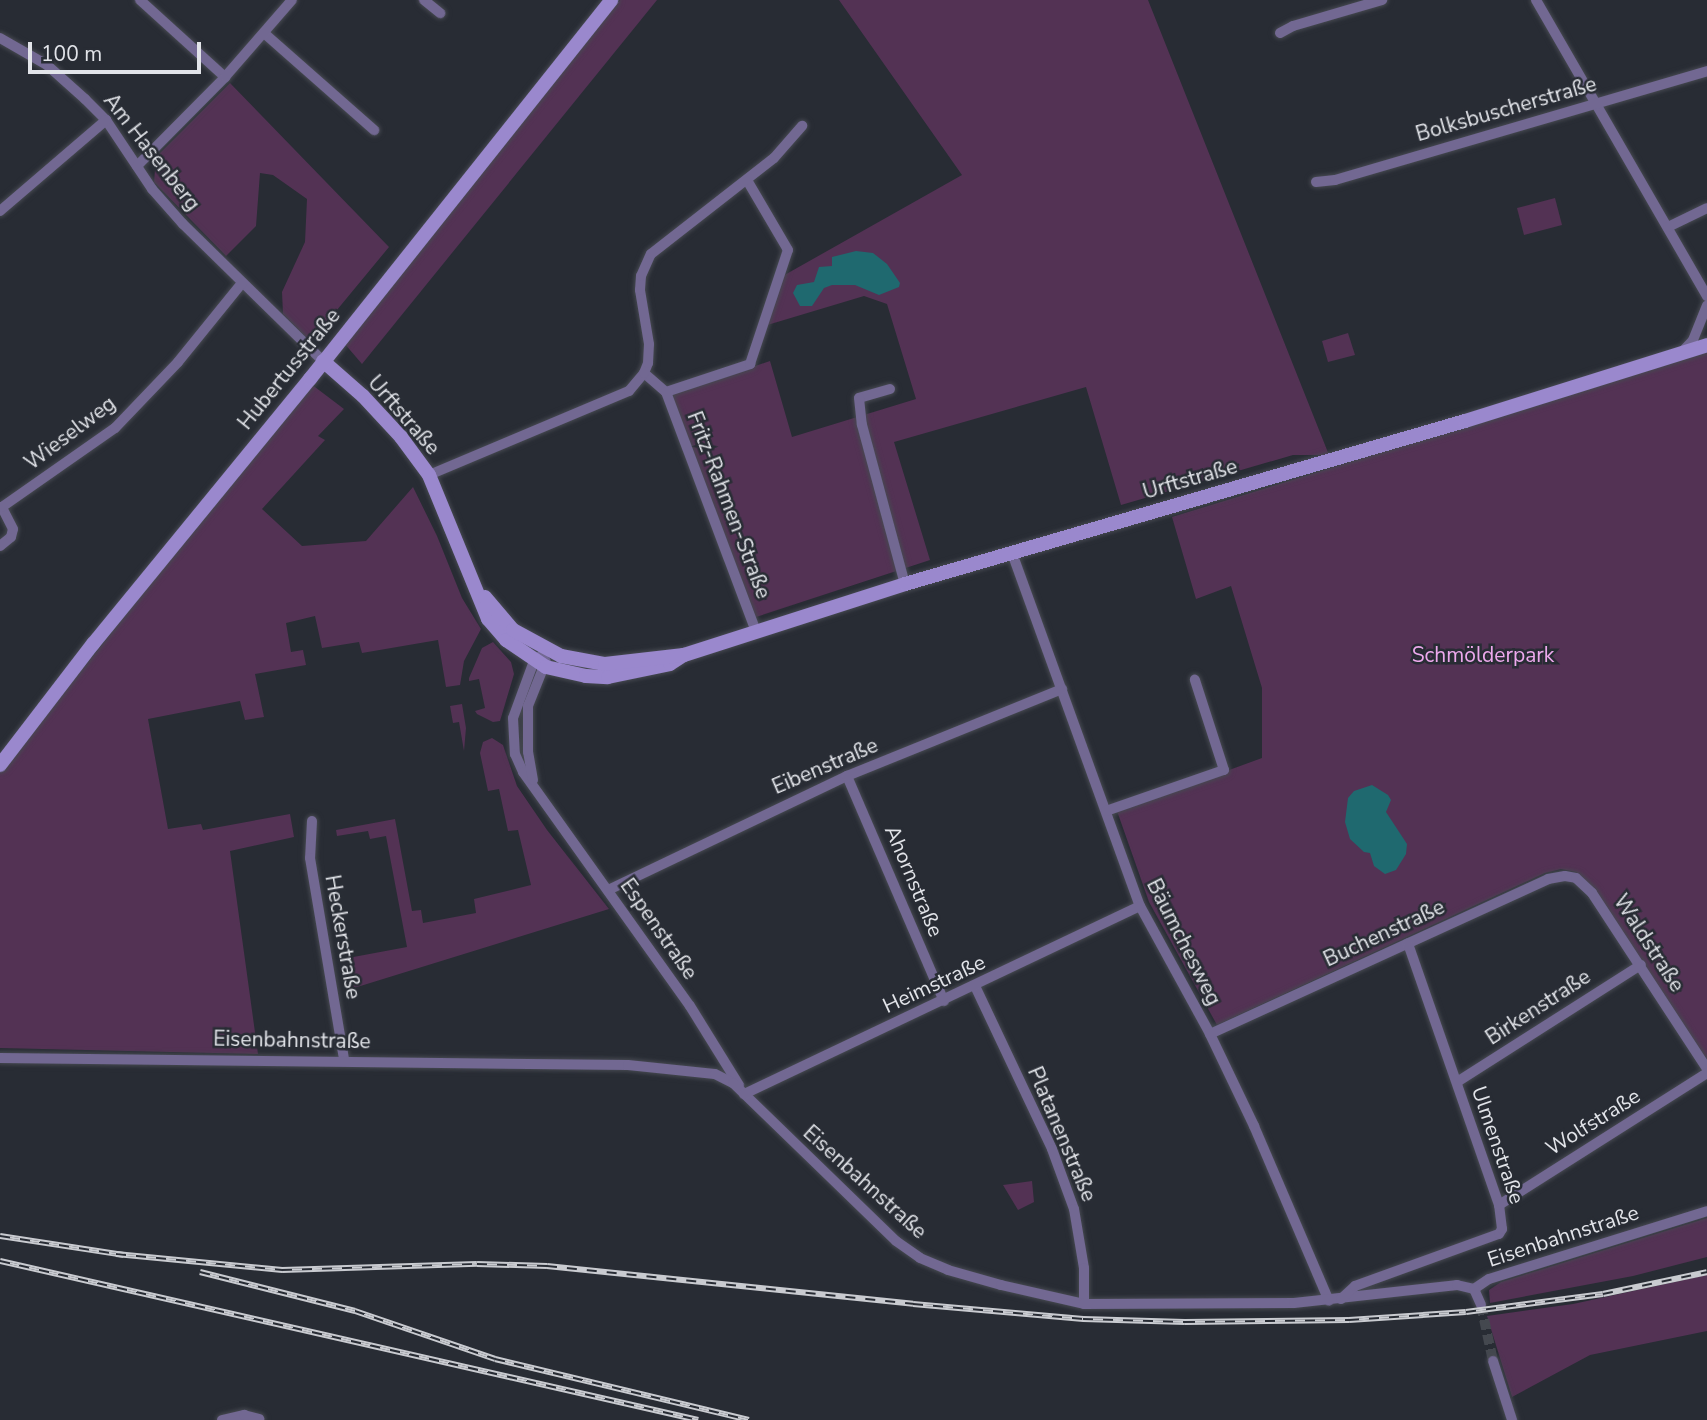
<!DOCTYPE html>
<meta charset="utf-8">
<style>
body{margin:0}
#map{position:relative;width:1707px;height:1420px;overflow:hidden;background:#282c34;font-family:"Nunito Sans",sans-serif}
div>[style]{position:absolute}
.green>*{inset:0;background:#533254}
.water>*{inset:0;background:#1f696f}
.street-tunnel>*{height:10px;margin-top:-5px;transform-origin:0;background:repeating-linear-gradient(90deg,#44484f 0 10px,transparent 0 15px)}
.roads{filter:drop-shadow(0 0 2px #464951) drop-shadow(0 0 2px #464951)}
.street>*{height:10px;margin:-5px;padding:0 5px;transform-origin:5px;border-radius:5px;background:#726892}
.secondary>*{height:14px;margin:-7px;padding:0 7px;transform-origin:7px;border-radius:7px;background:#9a88cd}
.rail>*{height:6px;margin-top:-3px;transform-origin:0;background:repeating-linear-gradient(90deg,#282c34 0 10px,#c9cbd0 0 20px);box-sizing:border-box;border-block:2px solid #c9cbd0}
span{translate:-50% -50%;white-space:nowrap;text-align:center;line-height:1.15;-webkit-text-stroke:5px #282c34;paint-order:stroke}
.street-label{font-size:21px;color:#e2e4e9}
.park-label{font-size:21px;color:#eda9ed}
.scale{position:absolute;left:28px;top:42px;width:173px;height:32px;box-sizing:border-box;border:4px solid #e2e4e9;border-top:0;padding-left:9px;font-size:21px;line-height:24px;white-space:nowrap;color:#e2e4e9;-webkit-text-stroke:5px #282c34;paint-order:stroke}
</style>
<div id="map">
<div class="green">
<i style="clip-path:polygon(620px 0,657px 0,362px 364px,344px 343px,349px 336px)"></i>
<i style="clip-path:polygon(839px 0,1148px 0,1329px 455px,1293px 455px,1121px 505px,1086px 387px,894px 442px,930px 560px,756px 617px,671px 394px,770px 361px,792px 437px,916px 399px,887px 304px,864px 296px,764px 326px,781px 277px,962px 175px)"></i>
<i style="clip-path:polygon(230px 83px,389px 247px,313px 339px,307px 338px,283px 314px,282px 292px,305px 242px,307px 199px,273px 175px,260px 173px,256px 226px,226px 256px,154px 182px,156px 157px)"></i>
<i style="clip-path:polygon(1555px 198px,1562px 225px,1524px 235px,1517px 208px)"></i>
<i style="clip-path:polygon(1348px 333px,1355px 355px,1328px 362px,1322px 341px)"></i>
<i style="clip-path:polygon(1707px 352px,1707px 1061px,1596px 891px,1576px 872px,1561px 869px,1545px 873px,1217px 1025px,1149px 902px,1117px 811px,1262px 758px,1262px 688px,1231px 586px,1196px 599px,1172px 517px)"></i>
<i style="clip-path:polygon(311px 384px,344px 409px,318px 436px,325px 440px,262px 509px,302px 546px,366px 541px,413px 487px,437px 536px,462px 598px,481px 629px,464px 661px,460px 685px,446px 687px,438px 640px,362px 653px,359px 642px,322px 648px,315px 616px,286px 623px,291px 652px,303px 650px,306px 665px,255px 674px,264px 717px,245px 720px,240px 701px,148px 719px,168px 829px,201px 824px,203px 830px,290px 814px,294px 837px,230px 851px,258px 1054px,0 1048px,0 772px)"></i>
<i style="clip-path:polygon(493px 642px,511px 662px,514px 674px,500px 721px,493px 722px,477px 714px,475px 711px,485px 708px,479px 679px,469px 681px,469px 678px,482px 648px)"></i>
<i style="clip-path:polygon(462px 704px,466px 728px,464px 751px,459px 722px,453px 723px,450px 706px)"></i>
<i style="clip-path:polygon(492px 738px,503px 745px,517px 786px,547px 830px,609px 909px,354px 988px,348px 958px,407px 947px,386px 836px,370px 839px,368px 831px,337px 836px,336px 830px,395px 819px,412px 911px,421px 910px,423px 923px,476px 913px,474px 899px,531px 885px,518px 830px,508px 831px,499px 789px,488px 791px,480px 753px,483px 742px)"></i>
<i style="clip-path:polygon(1032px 1181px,1034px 1202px,1018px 1210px,1003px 1185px)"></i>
<i style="clip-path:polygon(1707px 1218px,1707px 1257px,1633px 1276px,1490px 1303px,1489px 1290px,1501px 1282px)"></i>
<i style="clip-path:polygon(1707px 1275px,1707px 1331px,1590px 1355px,1512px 1397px,1487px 1316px,1573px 1304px)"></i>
</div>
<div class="water">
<i style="clip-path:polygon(856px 251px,873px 253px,887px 264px,900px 283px,899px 287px,879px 295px,855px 285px,832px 285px,824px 288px,812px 306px,800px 306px,793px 293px,797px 285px,814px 282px,819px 267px,832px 266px,832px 257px)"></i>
<i style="clip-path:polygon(1372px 785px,1388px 795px,1391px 800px,1386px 812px,1407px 844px,1406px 854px,1396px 870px,1385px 874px,1374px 866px,1370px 853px,1364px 852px,1350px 839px,1345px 822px,1348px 798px,1354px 791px)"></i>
</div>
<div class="street-tunnel">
<i style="left:1481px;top:1305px;width:57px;rotate:77.9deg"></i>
</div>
<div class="roads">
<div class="street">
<i style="left:140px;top:0;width:115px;rotate:42.2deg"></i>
<i style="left:424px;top:0;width:21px;rotate:39deg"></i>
<i style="left:1536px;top:0;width:342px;rotate:60deg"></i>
<i style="left:264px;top:33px;width:147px;rotate:41.4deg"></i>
<i style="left:1280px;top:33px;width:15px;rotate:-28deg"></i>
<i style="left:1293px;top:26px;width:93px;rotate:-16.3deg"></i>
<i style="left:0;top:38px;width:54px;rotate:29.9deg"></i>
<i style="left:47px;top:65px;width:51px;rotate:41.8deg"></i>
<i style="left:85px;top:99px;width:30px;rotate:45deg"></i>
<i style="left:106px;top:120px;width:83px;rotate:56.3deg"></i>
<i style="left:152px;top:189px;width:47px;rotate:48.5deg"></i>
<i style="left:183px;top:224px;width:196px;rotate:44.4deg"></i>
<i style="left:137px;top:166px;width:125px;rotate:-45.3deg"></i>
<i style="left:225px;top:77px;width:102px;rotate:-49deg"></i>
<i style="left:1316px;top:182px;width:19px;rotate:-6deg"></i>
<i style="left:1335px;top:180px;width:388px;rotate:-16.3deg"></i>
<i style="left:0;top:211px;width:140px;rotate:-40.6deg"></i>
<i style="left:1668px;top:227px;width:43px;rotate:-26deg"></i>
<i style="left:1682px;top:352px;width:16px;rotate:-47deg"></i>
<i style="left:1693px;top:340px;width:37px;rotate:-68deg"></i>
<i style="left:644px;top:373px;width:29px;rotate:41deg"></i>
<i style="left:666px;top:392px;width:89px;rotate:-18.4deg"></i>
<i style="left:750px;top:364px;width:120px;rotate:-71.6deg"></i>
<i style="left:788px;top:250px;width:81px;rotate:-120.4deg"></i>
<i style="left:890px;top:389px;width:32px;rotate:164deg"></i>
<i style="left:859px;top:398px;width:27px;rotate:84deg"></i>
<i style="left:862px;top:425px;width:165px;rotate:74.9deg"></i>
<i style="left:666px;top:392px;width:255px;rotate:69.4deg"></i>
<i style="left:429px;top:475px;width:217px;rotate:-22.8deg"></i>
<i style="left:629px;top:391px;width:23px;rotate:-50deg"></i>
<i style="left:644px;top:373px;width:11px;rotate:-68deg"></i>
<i style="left:648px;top:363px;width:19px;rotate:-87deg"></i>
<i style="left:649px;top:344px;width:55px;rotate:-99.5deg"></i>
<i style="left:640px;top:290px;width:14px;rotate:-86deg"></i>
<i style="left:641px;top:276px;width:24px;rotate:-66deg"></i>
<i style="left:651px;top:254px;width:156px;rotate:-38deg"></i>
<i style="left:774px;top:158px;width:43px;rotate:-48.8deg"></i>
<i style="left:0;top:546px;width:14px;rotate:-39deg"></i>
<i style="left:11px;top:537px;width:8px;rotate:-76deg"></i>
<i style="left:13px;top:529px;width:25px;rotate:-117deg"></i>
<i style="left:2px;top:507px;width:138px;rotate:-35deg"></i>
<i style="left:115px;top:428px;width:91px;rotate:-46.3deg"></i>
<i style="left:178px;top:362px;width:102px;rotate:-51deg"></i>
<i style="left:1012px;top:553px;width:375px;rotate:70.1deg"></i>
<i style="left:1140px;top:906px;width:146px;rotate:61.3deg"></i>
<i style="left:1210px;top:1034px;width:102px;rotate:64.4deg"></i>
<i style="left:1254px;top:1126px;width:190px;rotate:66.8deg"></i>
<i style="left:547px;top:651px;width:16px;rotate:142deg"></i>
<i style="left:534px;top:661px;width:61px;rotate:110.2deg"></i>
<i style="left:513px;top:718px;width:36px;rotate:87deg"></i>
<i style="left:515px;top:754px;width:20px;rotate:66deg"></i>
<i style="left:523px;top:772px;width:287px;rotate:54.5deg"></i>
<i style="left:690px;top:1006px;width:93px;rotate:58.2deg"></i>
<i style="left:847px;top:776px;width:245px;rotate:66.7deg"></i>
<i style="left:533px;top:780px;width:28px;rotate:-100deg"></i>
<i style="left:528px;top:752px;width:46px;rotate:-90deg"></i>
<i style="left:528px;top:706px;width:48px;rotate:-68.2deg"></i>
<i style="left:1106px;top:811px;width:125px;rotate:-19.2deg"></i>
<i style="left:1224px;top:770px;width:95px;rotate:-107.9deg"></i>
<i style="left:312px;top:821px;width:37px;rotate:93deg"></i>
<i style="left:310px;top:858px;width:204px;rotate:80.4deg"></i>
<i style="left:608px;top:890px;width:265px;rotate:-25.5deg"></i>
<i style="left:847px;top:776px;width:232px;rotate:-22deg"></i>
<i style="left:975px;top:986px;width:180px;rotate:64.7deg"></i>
<i style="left:1052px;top:1149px;width:64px;rotate:69.9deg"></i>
<i style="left:1074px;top:1209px;width:60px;rotate:80.4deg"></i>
<i style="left:1084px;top:1268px;width:36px;rotate:90deg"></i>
<i style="left:1210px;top:1034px;width:372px;rotate:-24.6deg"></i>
<i style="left:1548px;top:879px;width:17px;rotate:-10deg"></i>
<i style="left:1565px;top:876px;width:11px;rotate:10deg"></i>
<i style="left:1576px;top:878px;width:22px;rotate:43deg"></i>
<i style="left:1592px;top:893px;width:210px;rotate:56.8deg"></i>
<i style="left:0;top:1058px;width:628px;rotate:0.64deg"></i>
<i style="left:628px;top:1065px;width:87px;rotate:5.9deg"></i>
<i style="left:715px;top:1074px;width:20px;rotate:27deg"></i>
<i style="left:733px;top:1083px;width:227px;rotate:44.1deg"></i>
<i style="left:896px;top:1241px;width:29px;rotate:35deg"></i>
<i style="left:920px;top:1258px;width:30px;rotate:23deg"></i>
<i style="left:948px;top:1270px;width:55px;rotate:15.8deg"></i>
<i style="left:1001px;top:1285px;width:85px;rotate:12.9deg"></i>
<i style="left:1084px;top:1304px;width:210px;rotate:-0.3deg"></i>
<i style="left:1294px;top:1303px;width:164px;rotate:-6.3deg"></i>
<i style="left:1457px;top:1285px;width:17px;rotate:13deg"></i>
<i style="left:1474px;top:1289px;width:18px;rotate:-34deg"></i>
<i style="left:1489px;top:1279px;width:228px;rotate:-17.3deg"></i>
<i style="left:1457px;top:1082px;width:218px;rotate:-32.5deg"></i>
<i style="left:744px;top:1094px;width:438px;rotate:-25.4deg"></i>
<i style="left:1499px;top:1205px;width:246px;rotate:-32.4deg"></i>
<i style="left:1474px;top:1289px;width:17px;rotate:66deg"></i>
<i style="left:1341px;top:1299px;width:19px;rotate:-43deg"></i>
<i style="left:1355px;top:1286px;width:153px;rotate:-19.9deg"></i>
<i style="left:1499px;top:1234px;width:6px;rotate:-59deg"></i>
<i style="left:1502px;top:1229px;width:24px;rotate:-97deg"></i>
<i style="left:1499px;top:1205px;width:277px;rotate:-109.2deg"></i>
<i style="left:1493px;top:1361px;width:62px;rotate:72.1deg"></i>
<i style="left:222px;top:1420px;width:23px;rotate:-13deg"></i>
<i style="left:244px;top:1415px;width:16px;rotate:15deg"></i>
</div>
<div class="secondary">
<i style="left:323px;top:361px;width:53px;rotate:41.2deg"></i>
<i style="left:363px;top:396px;width:56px;rotate:47.2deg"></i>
<i style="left:401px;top:437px;width:47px;rotate:53.6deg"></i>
<i style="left:429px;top:475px;width:156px;rotate:67.7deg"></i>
<i style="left:488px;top:619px;width:28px;rotate:49deg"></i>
<i style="left:506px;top:640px;width:48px;rotate:34deg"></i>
<i style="left:546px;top:667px;width:41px;rotate:12.7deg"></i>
<i style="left:586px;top:676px;width:22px;rotate:3deg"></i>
<i style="left:608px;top:677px;width:63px;rotate:-11.8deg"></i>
<i style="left:670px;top:664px;width:17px;rotate:-33deg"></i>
<i style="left:684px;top:655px;width:232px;rotate:-17.8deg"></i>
<i style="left:905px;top:584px;width:583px;rotate:-16.23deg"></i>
<i style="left:1465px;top:421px;width:254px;rotate:-17.4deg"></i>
<i style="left:485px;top:597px;width:43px;rotate:49.7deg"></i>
<i style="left:513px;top:630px;width:55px;rotate:28.4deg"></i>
<i style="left:561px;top:656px;width:45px;rotate:10.3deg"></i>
<i style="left:605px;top:664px;width:79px;rotate:-6.6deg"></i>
<i style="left:0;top:765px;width:153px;rotate:-52.5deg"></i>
<i style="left:93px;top:644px;width:343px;rotate:-50.7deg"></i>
<i style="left:310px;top:379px;width:484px;rotate:-51.5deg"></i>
</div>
</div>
<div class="rail">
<i style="left:0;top:1236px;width:125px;rotate:8.7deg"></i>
<i style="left:116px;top:1254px;width:167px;rotate:5.5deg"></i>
<i style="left:282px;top:1270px;width:195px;rotate:-1.8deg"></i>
<i style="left:477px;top:1264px;width:70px;rotate:1.6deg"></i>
<i style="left:547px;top:1266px;width:368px;rotate:5.9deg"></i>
<i style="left:913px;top:1304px;width:171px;rotate:5deg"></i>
<i style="left:1083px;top:1319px;width:102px;rotate:1.7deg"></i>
<i style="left:1185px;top:1322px;width:164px;rotate:-0.7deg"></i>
<i style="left:1349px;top:1320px;width:117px;rotate:-3.9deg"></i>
<i style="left:1466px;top:1312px;width:138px;rotate:-7.5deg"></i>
<i style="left:1603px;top:1294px;width:106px;rotate:-11.9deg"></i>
<i style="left:0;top:1261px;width:716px;rotate:12.83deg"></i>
<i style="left:200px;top:1272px;width:160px;rotate:14.1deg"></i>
<i style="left:355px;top:1311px;width:148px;rotate:18.9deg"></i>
<i style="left:495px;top:1359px;width:261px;rotate:13.5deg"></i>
</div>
<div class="street-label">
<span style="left:1506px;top:109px;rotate:-16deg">Bolksbuscherstraße</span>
<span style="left:152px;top:152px;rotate:52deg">Am Hasenberg</span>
<span style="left:289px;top:369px;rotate:-51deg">Hubertusstraße</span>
<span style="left:404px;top:415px;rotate:49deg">Urftstraße</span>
<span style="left:70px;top:433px;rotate:-37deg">Wieselweg</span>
<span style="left:1190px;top:479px;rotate:-16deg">Urftstraße</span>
<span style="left:729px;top:505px;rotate:69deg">Fritz-Rahmen-Straße</span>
<span style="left:825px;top:766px;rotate:-23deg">Eibenstraße</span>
<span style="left:914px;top:881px;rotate:67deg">Ahornstraße</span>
<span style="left:659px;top:929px;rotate:55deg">Espenstraße</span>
<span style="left:1384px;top:933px;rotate:-25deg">Buchenstraße</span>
<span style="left:343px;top:937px;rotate:80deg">Heckerstraße</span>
<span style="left:1184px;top:942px;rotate:63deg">Bäumchesweg</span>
<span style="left:1649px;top:943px;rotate:57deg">Waldstraße</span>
<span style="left:934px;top:984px;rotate:-25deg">Heimstraße</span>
<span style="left:1538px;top:1007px;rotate:-33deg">Birkenstraße</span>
<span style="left:292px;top:1040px;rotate:1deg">Eisenbahnstraße</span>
<span style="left:1593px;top:1122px;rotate:-32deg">Wolfstraße</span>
<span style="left:1062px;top:1134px;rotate:67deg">Platanenstraße</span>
<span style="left:1498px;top:1145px;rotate:71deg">Ulmenstraße</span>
<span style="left:865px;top:1182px;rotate:42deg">Eisenbahnstraße</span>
<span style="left:1563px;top:1236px;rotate:-18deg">Eisenbahnstraße</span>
</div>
<div class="park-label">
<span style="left:1483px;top:655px">Schmölderpark</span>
</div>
<div class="scale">100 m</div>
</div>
